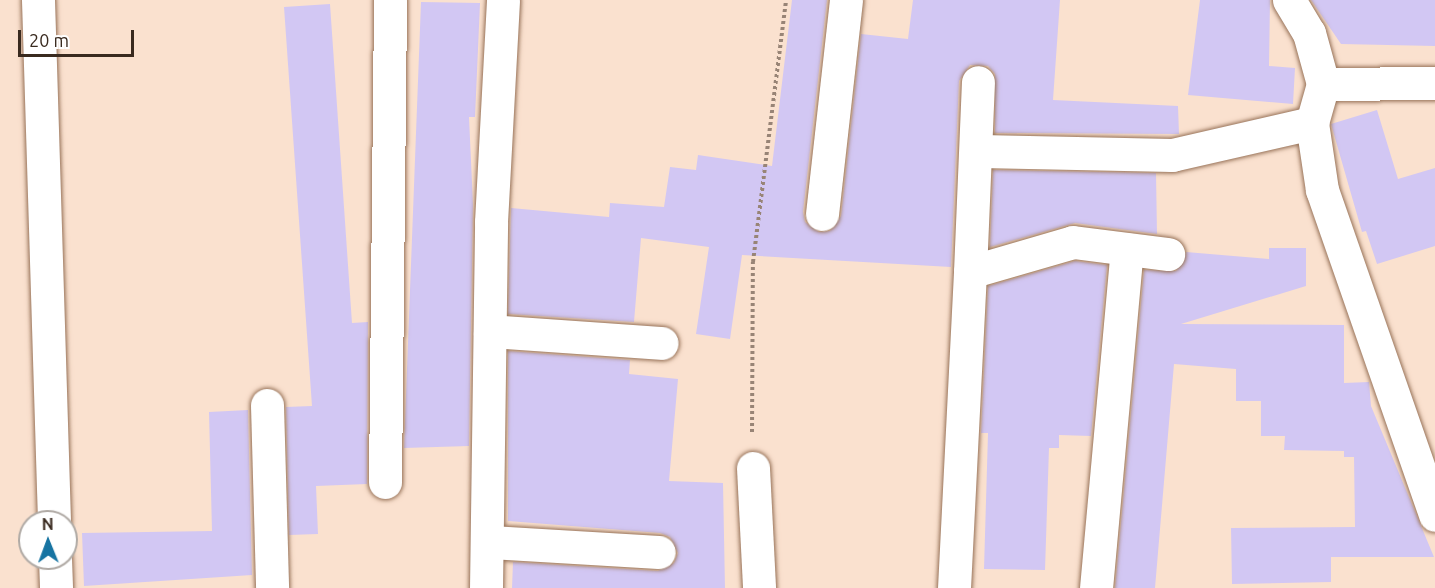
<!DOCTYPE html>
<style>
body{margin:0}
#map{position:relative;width:1435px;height:588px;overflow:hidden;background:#fae1cf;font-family:Ubuntu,sans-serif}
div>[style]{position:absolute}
.building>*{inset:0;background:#d2c7f3}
.path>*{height:4px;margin-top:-2px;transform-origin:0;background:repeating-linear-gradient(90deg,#988476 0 3px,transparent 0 6px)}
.roads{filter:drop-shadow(0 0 2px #987359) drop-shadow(0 0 2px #987359)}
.minor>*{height:33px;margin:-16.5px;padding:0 16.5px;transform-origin:16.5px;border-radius:16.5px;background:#fff}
span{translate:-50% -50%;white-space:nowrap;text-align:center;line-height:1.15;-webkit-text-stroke:5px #fff;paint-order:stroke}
.north{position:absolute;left:18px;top:510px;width:60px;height:60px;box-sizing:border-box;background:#fff;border:2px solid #b0aaa5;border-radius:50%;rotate:359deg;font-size:16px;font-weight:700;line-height:24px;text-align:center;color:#392a1f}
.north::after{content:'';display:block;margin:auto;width:21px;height:27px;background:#1774a2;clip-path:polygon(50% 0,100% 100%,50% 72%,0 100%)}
.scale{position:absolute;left:18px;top:30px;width:116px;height:27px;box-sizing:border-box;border:3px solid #392a1f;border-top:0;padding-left:8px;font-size:18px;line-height:21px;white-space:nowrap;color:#392a1f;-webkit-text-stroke:4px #fff;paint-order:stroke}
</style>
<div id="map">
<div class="building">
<i style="clip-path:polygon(792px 0,827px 0,803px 212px,805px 222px,819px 232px,830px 231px,841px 216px,861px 34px,908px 39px,913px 0,1060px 0,1053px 100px,1178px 106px,1179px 134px,995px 133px,995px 74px,988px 66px,970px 65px,959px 81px,951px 267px,742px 255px,730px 339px,696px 334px,709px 247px,641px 238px,634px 322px,508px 314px,511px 208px,609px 217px,610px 203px,664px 207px,670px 167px,696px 170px,698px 155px,772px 166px)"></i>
<i style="clip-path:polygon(1200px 0,1270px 0,1269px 66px,1295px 68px,1293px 104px,1188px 95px)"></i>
<i style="clip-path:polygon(1311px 0,1435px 0,1435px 46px,1341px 44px)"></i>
<i style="clip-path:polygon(421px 2px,480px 3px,475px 117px,469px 117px,473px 205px,469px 446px,404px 448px)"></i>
<i style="clip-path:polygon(330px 4px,352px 323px,368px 322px,367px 484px,316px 486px,318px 534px,289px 535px,286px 407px,312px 406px,284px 7px)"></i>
<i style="clip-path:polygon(1377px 110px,1398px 179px,1435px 168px,1435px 246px,1377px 264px,1366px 231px,1362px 232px,1331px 124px)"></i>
<i style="clip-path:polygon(993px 170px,1156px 173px,1157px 234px,1075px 223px,990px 247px)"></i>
<i style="clip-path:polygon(1269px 248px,1306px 248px,1306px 286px,1181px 324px,1344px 325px,1344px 383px,1369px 382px,1371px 406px,1434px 557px,1331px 557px,1331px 582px,1232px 584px,1231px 528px,1355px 527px,1354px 457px,1344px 457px,1344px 451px,1284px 450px,1285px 436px,1261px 436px,1261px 401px,1236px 401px,1236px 369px,1174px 364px,1155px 588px,1115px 588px,1144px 270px,1176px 271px,1186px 252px,1269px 259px)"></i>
<i style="clip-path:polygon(1075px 261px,1107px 265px,1091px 436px,1059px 435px,1059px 448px,1049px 448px,1045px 570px,984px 569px,988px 433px,981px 433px,988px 286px)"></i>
<i style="clip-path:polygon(508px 351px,630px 360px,629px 374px,678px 379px,669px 481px,723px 483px,725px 588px,512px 588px,513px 562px,658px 571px,674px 563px,678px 553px,670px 537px,660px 533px,508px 521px)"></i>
<i style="clip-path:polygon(248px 410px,252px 575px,84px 586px,82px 533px,212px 531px,209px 412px)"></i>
</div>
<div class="path">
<i style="left:752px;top:432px;width:170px;rotate:-89.7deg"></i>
<i style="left:753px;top:262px;width:264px;rotate:-82.8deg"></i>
</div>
<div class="roads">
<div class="minor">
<i style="left:38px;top:0;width:522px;rotate:88.24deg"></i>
<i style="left:1289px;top:0;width:39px;rotate:59deg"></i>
<i style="left:1309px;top:33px;width:53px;rotate:74.6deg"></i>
<i style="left:1323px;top:84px;width:41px;rotate:105.8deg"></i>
<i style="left:1312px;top:123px;width:68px;rotate:81.5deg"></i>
<i style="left:1322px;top:190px;width:344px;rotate:70.8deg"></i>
<i style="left:1323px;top:84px;width:112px;rotate:-0.5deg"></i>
<i style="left:980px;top:151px;width:192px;rotate:1.2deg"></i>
<i style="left:1172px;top:155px;width:144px;rotate:-12.9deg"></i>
<i style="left:822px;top:214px;width:215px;rotate:-83.6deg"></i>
<i style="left:970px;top:272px;width:190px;rotate:-87.6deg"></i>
<i style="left:490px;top:331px;width:172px;rotate:4deg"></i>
<i style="left:267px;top:405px;width:183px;rotate:88.4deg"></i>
<i style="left:753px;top:468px;width:120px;rotate:87.1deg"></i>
<i style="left:385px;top:482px;width:482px;rotate:-89.4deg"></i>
<i style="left:490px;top:542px;width:169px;rotate:3.4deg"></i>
<i style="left:55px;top:558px;width:30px;rotate:88deg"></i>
<i style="left:486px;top:588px;width:366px;rotate:-89.2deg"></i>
<i style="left:491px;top:222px;width:222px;rotate:-86.9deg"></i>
<i style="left:954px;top:588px;width:316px;rotate:-87.1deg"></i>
<i style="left:970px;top:272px;width:107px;rotate:-16.2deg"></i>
<i style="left:1073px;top:242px;width:96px;rotate:7.2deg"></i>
<i style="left:1096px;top:588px;width:340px;rotate:-84.8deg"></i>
</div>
</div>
<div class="north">N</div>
<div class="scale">20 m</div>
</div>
